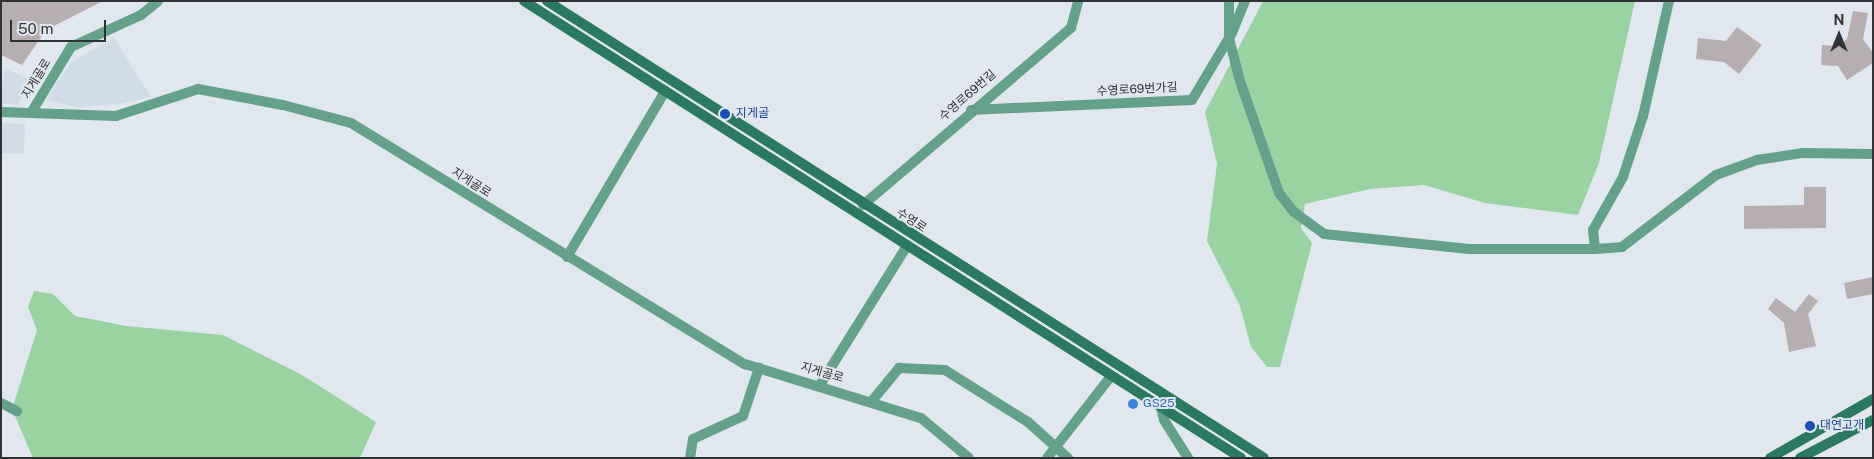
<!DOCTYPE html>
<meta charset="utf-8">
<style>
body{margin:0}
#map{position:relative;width:1874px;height:459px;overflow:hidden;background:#e1e7ee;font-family:"Public Sans","Noto Sans KR",sans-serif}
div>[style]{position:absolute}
.built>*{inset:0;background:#d0dce8}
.green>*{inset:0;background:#9bd2a1}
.building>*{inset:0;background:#b7aeb2}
.minor>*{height:10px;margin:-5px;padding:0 5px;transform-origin:5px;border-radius:5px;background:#64a08a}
.tertiary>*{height:10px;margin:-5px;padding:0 5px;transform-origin:5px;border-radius:5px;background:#64a08a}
.secondary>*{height:10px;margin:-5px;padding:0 5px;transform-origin:5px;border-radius:5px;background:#2c7961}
.dots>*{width:14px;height:14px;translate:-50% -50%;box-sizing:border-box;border:2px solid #e1e7ee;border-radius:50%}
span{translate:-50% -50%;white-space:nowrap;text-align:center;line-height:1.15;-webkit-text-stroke:4px #e1e7ee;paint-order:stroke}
.street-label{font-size:12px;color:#303235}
.transit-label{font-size:12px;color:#164399}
.left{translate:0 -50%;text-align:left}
.shop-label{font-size:12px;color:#366cbe}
.frame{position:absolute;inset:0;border:2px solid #303235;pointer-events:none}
.north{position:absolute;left:1814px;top:10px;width:50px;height:50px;-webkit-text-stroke:4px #e1e7ee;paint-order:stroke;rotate:0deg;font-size:14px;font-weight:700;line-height:20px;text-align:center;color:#303235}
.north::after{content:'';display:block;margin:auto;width:18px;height:22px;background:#303235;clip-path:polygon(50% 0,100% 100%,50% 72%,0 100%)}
.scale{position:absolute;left:10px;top:20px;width:96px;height:22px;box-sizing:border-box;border:2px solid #303235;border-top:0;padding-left:6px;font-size:15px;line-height:18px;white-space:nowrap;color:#303235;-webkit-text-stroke:4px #e1e7ee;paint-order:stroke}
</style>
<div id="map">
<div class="built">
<i style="clip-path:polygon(114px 38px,151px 97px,115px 105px,75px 107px,46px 100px,71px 62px)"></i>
<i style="clip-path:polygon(4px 68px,33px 81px,17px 105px,1px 103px)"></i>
<i style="clip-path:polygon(1px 123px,25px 124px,24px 154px,1px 153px)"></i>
</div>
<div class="green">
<i style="clip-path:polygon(1263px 1px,1635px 1px,1599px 163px,1578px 215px,1485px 203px,1424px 185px,1370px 189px,1305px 204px,1301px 228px,1312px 243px,1280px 367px,1267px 367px,1251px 347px,1240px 306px,1207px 241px,1217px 164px,1205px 112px)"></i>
<i style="clip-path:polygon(34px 291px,53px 294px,75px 316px,126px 326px,223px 335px,302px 375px,376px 422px,360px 458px,33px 458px,12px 409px,37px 330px,28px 307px)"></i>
</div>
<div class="building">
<i style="clip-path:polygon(1px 1px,103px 1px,46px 30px,22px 65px,1px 55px)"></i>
<i style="clip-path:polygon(1853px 11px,1868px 13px,1863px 39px,1873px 53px,1873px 63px,1847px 80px,1838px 66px,1821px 65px,1822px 45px,1838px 46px,1847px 39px)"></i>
<i style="clip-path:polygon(1737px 27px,1762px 45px,1739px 74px,1724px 62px,1696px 59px,1698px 38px,1726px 41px)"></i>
<i style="clip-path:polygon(1804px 187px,1826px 187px,1826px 228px,1744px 229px,1744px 206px,1804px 205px)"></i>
<i style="clip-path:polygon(1873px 277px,1873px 294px,1847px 299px,1844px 283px)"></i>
<i style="clip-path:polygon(1809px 294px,1818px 301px,1808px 314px,1816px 346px,1789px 352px,1784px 323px,1768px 309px,1776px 298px,1795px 312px)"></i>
</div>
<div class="minor">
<i style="left:1229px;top:1px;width:37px;rotate:90deg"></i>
<i style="left:1229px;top:38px;width:44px;rotate:75.7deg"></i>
<i style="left:1240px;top:81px;width:119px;rotate:70.8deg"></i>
<i style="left:1279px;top:193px;width:24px;rotate:52deg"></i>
<i style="left:1294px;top:212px;width:37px;rotate:36deg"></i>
<i style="left:1324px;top:234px;width:146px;rotate:5.9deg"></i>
<i style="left:1469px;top:249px;width:126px"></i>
<i style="left:1669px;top:1px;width:118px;rotate:102.7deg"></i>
<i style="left:1643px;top:116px;width:64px;rotate:108.2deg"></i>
<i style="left:1623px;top:177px;width:61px;rotate:119.5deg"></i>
<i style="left:1593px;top:230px;width:19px;rotate:84deg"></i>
<i style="left:1595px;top:249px;width:27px;rotate:-4deg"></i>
<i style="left:1622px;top:247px;width:118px;rotate:-37.5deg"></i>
<i style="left:1716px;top:175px;width:44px;rotate:-20.1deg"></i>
<i style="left:1757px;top:160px;width:47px;rotate:-8.7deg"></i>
<i style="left:1803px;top:153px;width:70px;rotate:0.8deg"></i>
<i style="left:971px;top:110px;width:221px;rotate:-2.6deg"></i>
<i style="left:1192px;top:100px;width:78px;rotate:-59.2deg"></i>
<i style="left:1232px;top:33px;width:35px;rotate:-68deg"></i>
<i style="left:31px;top:113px;width:77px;rotate:-58.8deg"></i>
<i style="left:71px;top:47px;width:77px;rotate:-24.6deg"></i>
<i style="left:141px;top:15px;width:22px;rotate:-39deg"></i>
<i style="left:863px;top:205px;width:273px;rotate:-40.4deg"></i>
<i style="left:1071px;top:28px;width:28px;rotate:-75deg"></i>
<i style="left:567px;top:257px;width:193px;rotate:-59.4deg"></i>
<i style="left:820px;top:385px;width:164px;rotate:-58deg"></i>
<i style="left:872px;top:401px;width:43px;rotate:-50.7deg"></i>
<i style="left:899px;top:368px;width:46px;rotate:2.5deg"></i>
<i style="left:945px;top:370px;width:98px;rotate:32.1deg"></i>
<i style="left:1028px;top:422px;width:54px;rotate:42deg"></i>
<i style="left:1px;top:403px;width:18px;rotate:27deg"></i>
<i style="left:690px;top:458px;width:19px;rotate:-81deg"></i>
<i style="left:693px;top:439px;width:55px;rotate:-24.7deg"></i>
<i style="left:743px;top:416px;width:51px;rotate:-71.6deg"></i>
<i style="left:1047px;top:458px;width:104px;rotate:-52deg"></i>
</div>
<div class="tertiary">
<i style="left:1px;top:112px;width:115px;rotate:2deg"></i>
<i style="left:116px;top:116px;width:86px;rotate:-18.2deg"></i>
<i style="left:198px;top:89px;width:86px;rotate:10.7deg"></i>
<i style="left:283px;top:105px;width:70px;rotate:14.8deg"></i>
<i style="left:351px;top:123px;width:462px;rotate:31.5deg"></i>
<i style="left:745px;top:364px;width:184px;rotate:17.1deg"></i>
<i style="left:921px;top:418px;width:62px;rotate:39.8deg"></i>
<i style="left:1165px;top:396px;width:12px;rotate:110deg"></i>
<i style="left:1161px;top:407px;width:13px;rotate:77deg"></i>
<i style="left:1164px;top:420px;width:45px;rotate:57.7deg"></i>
</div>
<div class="secondary">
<i style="left:524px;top:1px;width:850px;rotate:32.51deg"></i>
<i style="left:547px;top:1px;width:850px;rotate:32.51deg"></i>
<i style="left:1770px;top:458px;width:119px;rotate:-29.8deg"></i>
<i style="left:1800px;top:458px;width:82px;rotate:-27.5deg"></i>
</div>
<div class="dots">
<i style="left:725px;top:114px;background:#1a4fb4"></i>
<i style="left:1133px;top:404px;background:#3f7fe0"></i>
<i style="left:1810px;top:426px;background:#1a4fb4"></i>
</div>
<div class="street-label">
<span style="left:37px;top:79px;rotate:-59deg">지게골로</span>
<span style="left:1137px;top:90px;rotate:-3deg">수영로69번가길</span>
<span style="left:968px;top:96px;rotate:-41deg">수영로69번길</span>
<span style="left:471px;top:183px;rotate:32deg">지게골로</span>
<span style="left:911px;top:221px;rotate:33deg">수영로</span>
<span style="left:822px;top:373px;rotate:16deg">지게골로</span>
</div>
<div class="transit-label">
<span class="left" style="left:736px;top:114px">지게골</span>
<span class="left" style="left:1820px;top:426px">대연고개</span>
</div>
<div class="shop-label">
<span class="left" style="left:1143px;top:404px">GS25</span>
</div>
<div class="frame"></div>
<div class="north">N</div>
<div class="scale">50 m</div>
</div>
